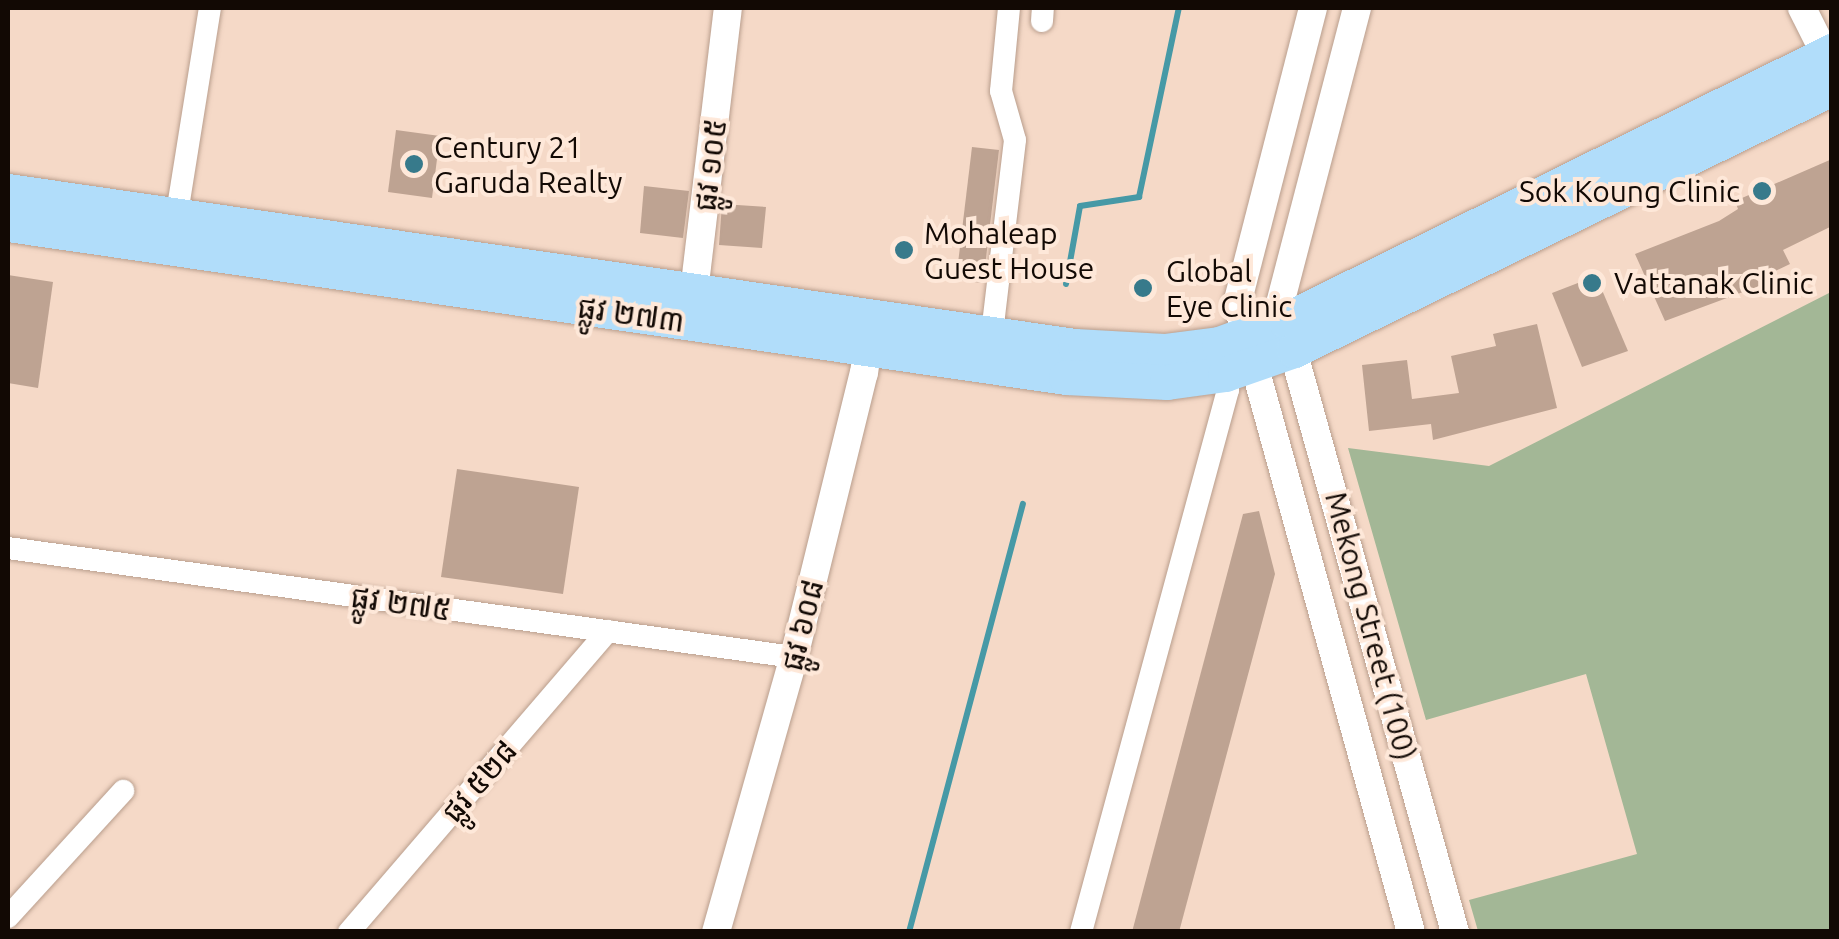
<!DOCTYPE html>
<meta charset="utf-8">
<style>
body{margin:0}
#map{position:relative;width:1839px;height:939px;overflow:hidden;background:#f5d9c7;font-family:Ubuntu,"Noto Sans Khmer",sans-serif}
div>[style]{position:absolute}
.green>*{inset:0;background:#a3b796}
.stream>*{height:6px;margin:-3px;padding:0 3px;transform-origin:3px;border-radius:3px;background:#4699a6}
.building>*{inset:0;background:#bea392}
.roads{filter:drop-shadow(0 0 2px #b99e8d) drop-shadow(0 0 2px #b99e8d)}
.minor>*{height:22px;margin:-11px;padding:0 11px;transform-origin:11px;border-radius:11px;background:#fff}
.tertiary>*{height:28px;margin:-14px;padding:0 14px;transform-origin:14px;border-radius:14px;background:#fff}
.primary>*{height:35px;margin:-17.5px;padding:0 17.5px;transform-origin:17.5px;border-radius:17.5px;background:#b1ddfa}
.dots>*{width:28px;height:28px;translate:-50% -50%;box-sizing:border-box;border:5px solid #fee8d9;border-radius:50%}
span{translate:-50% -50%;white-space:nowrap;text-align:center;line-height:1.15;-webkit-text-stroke:8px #fee8d9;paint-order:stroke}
.poi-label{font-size:30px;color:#120904}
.left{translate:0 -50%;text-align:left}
.right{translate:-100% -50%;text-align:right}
.street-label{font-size:30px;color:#120904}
.frame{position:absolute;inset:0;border:10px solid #120904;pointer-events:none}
</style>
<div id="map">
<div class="green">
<i style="clip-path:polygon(1831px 292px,1831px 931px,1478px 931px,1469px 900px,1637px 854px,1586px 674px,1426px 720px,1348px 448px,1489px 466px)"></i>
</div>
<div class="stream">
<i style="left:1066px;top:284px;width:79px;rotate:-79.8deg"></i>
<i style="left:1080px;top:206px;width:60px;rotate:-8.7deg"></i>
<i style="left:1139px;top:197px;width:193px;rotate:-78.1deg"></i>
<i style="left:909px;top:932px;width:443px;rotate:-75.1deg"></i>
</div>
<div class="building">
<i style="clip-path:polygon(396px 130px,440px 136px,432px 198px,388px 192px)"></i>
<i style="clip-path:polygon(972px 147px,999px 150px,983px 283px,956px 280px)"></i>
<i style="clip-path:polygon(1832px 159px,1832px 226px,1783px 250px,1790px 264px,1767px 275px,1770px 282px,1665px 321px,1635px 254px,1719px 221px,1738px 209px,1735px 201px)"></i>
<i style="clip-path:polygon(644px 186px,689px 191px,683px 238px,640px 233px)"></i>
<i style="clip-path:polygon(722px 204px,766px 207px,762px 248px,719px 245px)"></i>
<i style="clip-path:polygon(8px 275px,53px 282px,38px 388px,8px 383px)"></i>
<i style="clip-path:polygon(1596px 276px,1628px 351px,1582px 367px,1552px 293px)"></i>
<i style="clip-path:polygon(1537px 324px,1557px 408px,1433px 440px,1431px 424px,1369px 431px,1362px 365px,1407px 360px,1412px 399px,1459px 393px,1451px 356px,1496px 346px,1493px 334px)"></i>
<i style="clip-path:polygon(457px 469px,579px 487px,563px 594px,441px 577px)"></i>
<i style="clip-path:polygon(1259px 511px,1275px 574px,1179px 932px,1132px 932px,1243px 514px)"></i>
</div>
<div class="roads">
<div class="minor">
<i style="left:1042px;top:21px;width:13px;rotate:-86deg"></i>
<i style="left:175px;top:226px;width:221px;rotate:-80.9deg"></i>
<i style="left:992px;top:333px;width:194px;rotate:-83.2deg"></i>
<i style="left:1015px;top:140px;width:51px;rotate:-105.9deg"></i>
<i style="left:1001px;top:91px;width:83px;rotate:-84.5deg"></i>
<i style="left:8px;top:548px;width:794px;rotate:7.9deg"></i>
<i style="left:8px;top:917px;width:171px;rotate:-47.6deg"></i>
<i style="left:349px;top:932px;width:397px;rotate:-49.3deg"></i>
<i style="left:1081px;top:932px;width:562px;rotate:-74.83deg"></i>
<i style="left:1228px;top:390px;width:16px;rotate:-101deg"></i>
</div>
<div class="tertiary">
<i style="left:1313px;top:8px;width:305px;rotate:104.4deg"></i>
<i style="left:1237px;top:303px;width:653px;rotate:74.54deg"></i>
<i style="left:1357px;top:8px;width:306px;rotate:104.6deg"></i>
<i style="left:1280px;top:304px;width:652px;rotate:74.43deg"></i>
<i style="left:1802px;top:8px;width:67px;rotate:63.4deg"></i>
<i style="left:692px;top:309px;width:303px;rotate:-83.2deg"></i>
<i style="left:716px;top:932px;width:286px;rotate:-74.2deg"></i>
<i style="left:794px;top:657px;width:292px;rotate:-76.2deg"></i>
<i style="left:864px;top:373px;width:42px;rotate:-81.9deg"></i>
</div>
<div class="primary">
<i style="left:8px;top:191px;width:1078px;rotate:8.27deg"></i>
<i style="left:1075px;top:346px;width:89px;rotate:3.2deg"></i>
<i style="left:1164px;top:351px;width:55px;rotate:-7.3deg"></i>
<i style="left:1219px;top:344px;width:70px;rotate:-20deg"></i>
<i style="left:1285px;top:320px;width:610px;rotate:-26.19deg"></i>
<i style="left:8px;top:224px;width:1069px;rotate:8.23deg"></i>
<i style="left:1066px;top:377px;width:101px;rotate:2.8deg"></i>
<i style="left:1167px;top:382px;width:59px;rotate:-7.9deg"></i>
<i style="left:1225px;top:374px;width:73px;rotate:-19.2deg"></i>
<i style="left:1294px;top:350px;width:598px;rotate:-25.97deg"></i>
</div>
</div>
<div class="dots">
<i style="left:414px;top:164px;background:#377a8b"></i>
<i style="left:1762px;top:191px;background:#377a8b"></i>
<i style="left:904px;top:250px;background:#377a8b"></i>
<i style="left:1592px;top:283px;background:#377a8b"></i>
<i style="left:1143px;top:288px;background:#377a8b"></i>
</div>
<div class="poi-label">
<span class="left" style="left:434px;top:164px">Century 21<br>Garuda Realty</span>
<span class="right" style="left:1740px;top:191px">Sok Koung Clinic</span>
<span class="left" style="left:924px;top:250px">Mohaleap<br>Guest House</span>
<span class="left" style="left:1166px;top:288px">Global<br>Eye Clinic</span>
<span class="left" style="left:1614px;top:283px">Vattanak Clinic</span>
</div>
<div class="street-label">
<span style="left:710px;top:165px;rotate:-83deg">ផ្លូវ ១០៥</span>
<span style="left:631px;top:314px;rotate:8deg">ផ្លូវ ២៧៣</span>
<span style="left:401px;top:603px;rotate:8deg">ផ្លូវ ២៧៥</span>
<span style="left:802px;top:625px;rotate:-76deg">ផ្លូវ ៦០៨</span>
<span style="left:1371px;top:626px;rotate:75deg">Mekong Street (100)</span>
<span style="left:479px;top:781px;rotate:-49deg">ផ្លូវ ៥២៨</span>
</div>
<div class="frame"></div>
</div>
